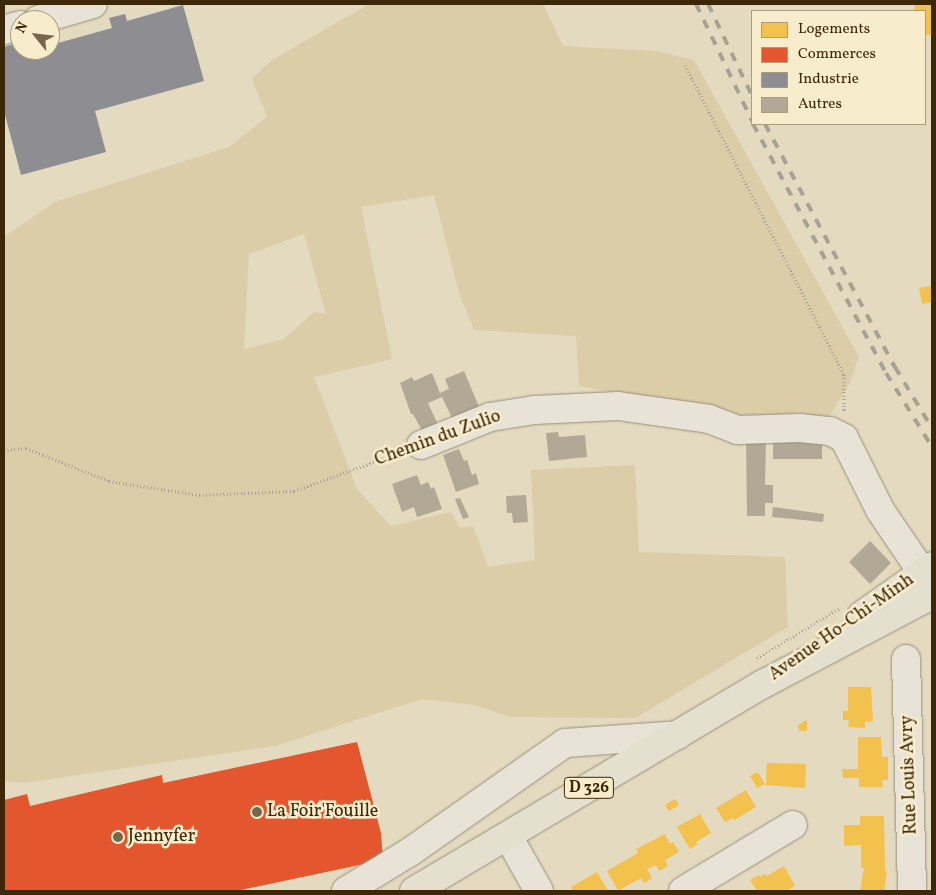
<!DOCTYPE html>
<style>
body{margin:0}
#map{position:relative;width:936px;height:895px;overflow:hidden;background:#e4dabf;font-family:Vollkorn,serif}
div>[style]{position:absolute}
.green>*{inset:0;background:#dbcda7}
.homes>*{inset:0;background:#f2c14e}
.shops>*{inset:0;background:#e4572e}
.industry>*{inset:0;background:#8d8d92}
.building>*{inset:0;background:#b1a995}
.path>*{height:3px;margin-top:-1.5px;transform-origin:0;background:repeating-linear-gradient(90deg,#a8a294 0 1px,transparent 0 3.5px)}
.roads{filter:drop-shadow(0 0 1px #978f7c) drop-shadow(0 0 1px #978f7c)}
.minor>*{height:28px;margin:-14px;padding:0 14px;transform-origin:14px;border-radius:14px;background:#e8e3d6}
.major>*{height:28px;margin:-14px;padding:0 14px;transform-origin:14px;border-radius:14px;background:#e4dfcf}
.rail>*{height:4px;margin-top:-2px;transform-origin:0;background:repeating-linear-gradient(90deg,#a8a294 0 9px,transparent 0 18px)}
.dots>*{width:14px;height:14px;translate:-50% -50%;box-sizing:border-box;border:2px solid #f7eccc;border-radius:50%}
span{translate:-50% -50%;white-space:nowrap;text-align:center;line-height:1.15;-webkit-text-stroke:5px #f7eccc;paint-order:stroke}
.shield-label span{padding:1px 4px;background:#f7eccc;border:1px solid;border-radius:4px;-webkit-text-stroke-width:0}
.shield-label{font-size:16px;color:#3c2709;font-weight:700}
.street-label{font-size:18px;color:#3c2709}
.poi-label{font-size:18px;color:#3c2709}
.left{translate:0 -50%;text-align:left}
.frame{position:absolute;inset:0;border:5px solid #3c2709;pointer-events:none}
.legend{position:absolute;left:751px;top:10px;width:175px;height:115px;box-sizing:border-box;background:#f7eccc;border:1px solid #ac9d7e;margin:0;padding:6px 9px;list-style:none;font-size:15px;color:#3c2709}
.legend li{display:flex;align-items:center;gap:10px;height:25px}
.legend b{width:25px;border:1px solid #ac9d7e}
.north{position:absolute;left:10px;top:10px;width:50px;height:50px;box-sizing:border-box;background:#f7eccc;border:1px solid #ac9d7e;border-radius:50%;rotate:299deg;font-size:14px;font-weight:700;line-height:20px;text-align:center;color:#3c2709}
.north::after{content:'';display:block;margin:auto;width:18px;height:22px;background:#776649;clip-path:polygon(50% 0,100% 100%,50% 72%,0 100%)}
</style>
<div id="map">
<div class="green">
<i style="clip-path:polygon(evenodd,369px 4px,543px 4px,563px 46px,656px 51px,694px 60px,859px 357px,850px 383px,829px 417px,742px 415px,579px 386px,576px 336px,474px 330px,459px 293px,434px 195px,361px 207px,392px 359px,314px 377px,357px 489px,391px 526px,451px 512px,460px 528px,473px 526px,488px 567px,535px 560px,531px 470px,635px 465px,639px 552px,785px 557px,788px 627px,635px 718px,511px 717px,475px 705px,422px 699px,275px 746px,24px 783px,4px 781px,4px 237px,55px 202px,229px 147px,267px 117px,252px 79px,272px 60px,369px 4px,304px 234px,326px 314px,314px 312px,284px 339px,244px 349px,249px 254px,304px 234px)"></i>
</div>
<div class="homes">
<i style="clip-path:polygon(915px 4px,932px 4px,931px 35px,925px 35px,925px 11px,914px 11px)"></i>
<i style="clip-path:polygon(932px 286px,932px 302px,922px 304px,919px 288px)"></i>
<i style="clip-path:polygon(848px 687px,871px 687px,873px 722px,865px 722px,865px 728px,848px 727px,849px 720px,843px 720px,843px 711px,848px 711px)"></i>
<i style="clip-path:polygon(807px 720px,807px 731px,799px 731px,798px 725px)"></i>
<i style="clip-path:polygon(858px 737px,881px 737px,882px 757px,888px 757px,888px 780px,882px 780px,883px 787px,859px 787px,859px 778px,843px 778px,842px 769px,858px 769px)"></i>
<i style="clip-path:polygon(767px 763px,806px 764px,805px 788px,766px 785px)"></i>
<i style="clip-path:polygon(758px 772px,765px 784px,757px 788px,750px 776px)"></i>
<i style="clip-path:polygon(746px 790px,756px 807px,734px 820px,733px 818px,725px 822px,716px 808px)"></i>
<i style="clip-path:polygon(675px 799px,679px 805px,669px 811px,665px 805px)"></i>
<i style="clip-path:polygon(700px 814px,711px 833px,696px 842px,698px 844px,690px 849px,677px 827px)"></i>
<i style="clip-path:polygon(860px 816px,884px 816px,885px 871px,887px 871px,884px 891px,860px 891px,864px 868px,861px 868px,861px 845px,844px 846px,844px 825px,860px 825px)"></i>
<i style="clip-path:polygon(665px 834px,670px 844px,673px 842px,679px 852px,665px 860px,668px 866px,659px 871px,656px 865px,647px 869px,652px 878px,644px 883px,641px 878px,618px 891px,607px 871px,638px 853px,636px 849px)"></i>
<i style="clip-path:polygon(784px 866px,795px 886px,786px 891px,757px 891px,750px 880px,759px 875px,760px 877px,765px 874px,767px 876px)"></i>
<i style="clip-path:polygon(597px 872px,608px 891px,573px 891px,571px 887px)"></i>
</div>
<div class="shops">
<i style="clip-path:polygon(357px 742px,381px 833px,383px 860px,236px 891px,4px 891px,4px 800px,27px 794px,30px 806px,162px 775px,163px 783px)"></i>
</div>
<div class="industry">
<i style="clip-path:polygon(183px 5px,204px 81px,95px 111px,106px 152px,21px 175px,4px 111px,4px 47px,20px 42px,20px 50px,50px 50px,50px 34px,55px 33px,58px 43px,112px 28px,109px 18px,125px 14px,127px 21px)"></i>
</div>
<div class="building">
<i style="clip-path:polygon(464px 371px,482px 414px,452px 418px,442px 397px,428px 403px,439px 427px,424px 434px,413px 414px,411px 414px,400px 383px,412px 377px,414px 381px,432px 373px,440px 393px,449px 389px,445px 379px)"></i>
<i style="clip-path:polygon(558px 432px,559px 437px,585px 435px,587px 457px,549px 461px,546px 433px)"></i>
<i style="clip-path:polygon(746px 437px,766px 437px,765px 485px,773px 485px,773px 503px,765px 503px,765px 516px,747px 516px)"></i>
<i style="clip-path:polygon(773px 437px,822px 440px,822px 459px,773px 459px)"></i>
<i style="clip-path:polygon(459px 449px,464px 461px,467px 460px,472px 475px,476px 473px,479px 484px,456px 492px,443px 455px)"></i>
<i style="clip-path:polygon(417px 475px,421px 485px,428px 482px,431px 489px,434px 487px,442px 509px,417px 517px,414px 507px,402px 512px,392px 484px)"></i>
<i style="clip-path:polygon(526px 495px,528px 522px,513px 523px,512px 513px,507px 513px,506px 496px)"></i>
<i style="clip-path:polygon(460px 498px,469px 517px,463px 519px,455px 499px)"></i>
<i style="clip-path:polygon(773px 507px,824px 514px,823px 522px,772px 517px)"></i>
<i style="clip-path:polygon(870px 541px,891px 563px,870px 584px,849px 562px)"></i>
</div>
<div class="path">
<i style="left:685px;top:65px;width:348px;rotate:62.8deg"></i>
<i style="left:844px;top:374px;width:38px;rotate:90deg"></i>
<i style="left:4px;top:450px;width:22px;rotate:-5deg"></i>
<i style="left:26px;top:448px;width:89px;rotate:21.7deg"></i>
<i style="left:109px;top:481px;width:91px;rotate:8.8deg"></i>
<i style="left:199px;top:495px;width:95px;rotate:-2.4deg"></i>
<i style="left:294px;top:491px;width:114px;rotate:-20deg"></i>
<i style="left:757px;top:658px;width:97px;rotate:-31.1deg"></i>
</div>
<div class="roads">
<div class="minor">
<i style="left:38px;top:20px;width:57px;rotate:-16.2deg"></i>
<i style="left:4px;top:30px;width:17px;rotate:-17deg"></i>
<i style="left:421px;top:445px;width:74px;rotate:-22.1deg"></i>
<i style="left:490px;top:417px;width:45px;rotate:-9deg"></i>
<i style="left:534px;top:410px;width:84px;rotate:-2.7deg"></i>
<i style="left:618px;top:406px;width:92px;rotate:8.1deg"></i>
<i style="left:709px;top:419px;width:31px;rotate:21deg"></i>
<i style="left:738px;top:430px;width:62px;rotate:-1.8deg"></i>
<i style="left:800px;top:428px;width:30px;rotate:6deg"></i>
<i style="left:830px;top:431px;width:16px;rotate:27deg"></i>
<i style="left:844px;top:438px;width:80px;rotate:63.4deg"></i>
<i style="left:880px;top:510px;width:75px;rotate:55.9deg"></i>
<i style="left:906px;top:659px;width:232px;rotate:88.5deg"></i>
<i style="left:508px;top:836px;width:63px;rotate:60.6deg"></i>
<i style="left:346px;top:891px;width:75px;rotate:-31.4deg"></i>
<i style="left:410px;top:852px;width:189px;rotate:-35.1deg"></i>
<i style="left:565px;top:743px;width:113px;rotate:-4deg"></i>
<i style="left:683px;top:891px;width:128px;rotate:-31deg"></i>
</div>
<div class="major">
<i style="left:862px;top:615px;width:85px;rotate:-35deg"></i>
<i style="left:414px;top:891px;width:406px;rotate:-30.7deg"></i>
<i style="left:763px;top:684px;width:191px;rotate:-27.8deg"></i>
</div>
</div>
<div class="rail">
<i style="left:696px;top:4px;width:130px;rotate:64.4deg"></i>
<i style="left:708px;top:4px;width:102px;rotate:64.4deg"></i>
<i style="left:753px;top:124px;width:282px;rotate:61.9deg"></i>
<i style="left:886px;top:373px;width:87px;rotate:58.1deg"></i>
<i style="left:765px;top:124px;width:276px;rotate:61.9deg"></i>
<i style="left:895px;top:367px;width:71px;rotate:58.8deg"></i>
</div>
<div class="dots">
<i style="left:257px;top:812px;background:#776649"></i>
<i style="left:118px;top:837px;background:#776649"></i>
</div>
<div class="shield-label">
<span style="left:589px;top:788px">D 326</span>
</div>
<div class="street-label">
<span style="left:438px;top:439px;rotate:-20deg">Chemin du Zulio</span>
<span style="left:842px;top:628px;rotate:-35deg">Avenue Ho-Chi-Minh</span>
<span style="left:910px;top:775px;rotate:-92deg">Rue Louis Avry</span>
</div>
<div class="poi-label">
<span class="left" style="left:267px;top:812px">La Foir'Fouille</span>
<span class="left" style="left:128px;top:837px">Jennyfer</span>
</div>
<div class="frame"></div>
<ul class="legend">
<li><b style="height:14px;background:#f2c14e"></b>Logements</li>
<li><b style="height:14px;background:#e4572e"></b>Commerces</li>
<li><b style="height:14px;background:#8d8d92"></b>Industrie</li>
<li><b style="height:14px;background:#b1a995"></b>Autres</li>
</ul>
<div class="north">N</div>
</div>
